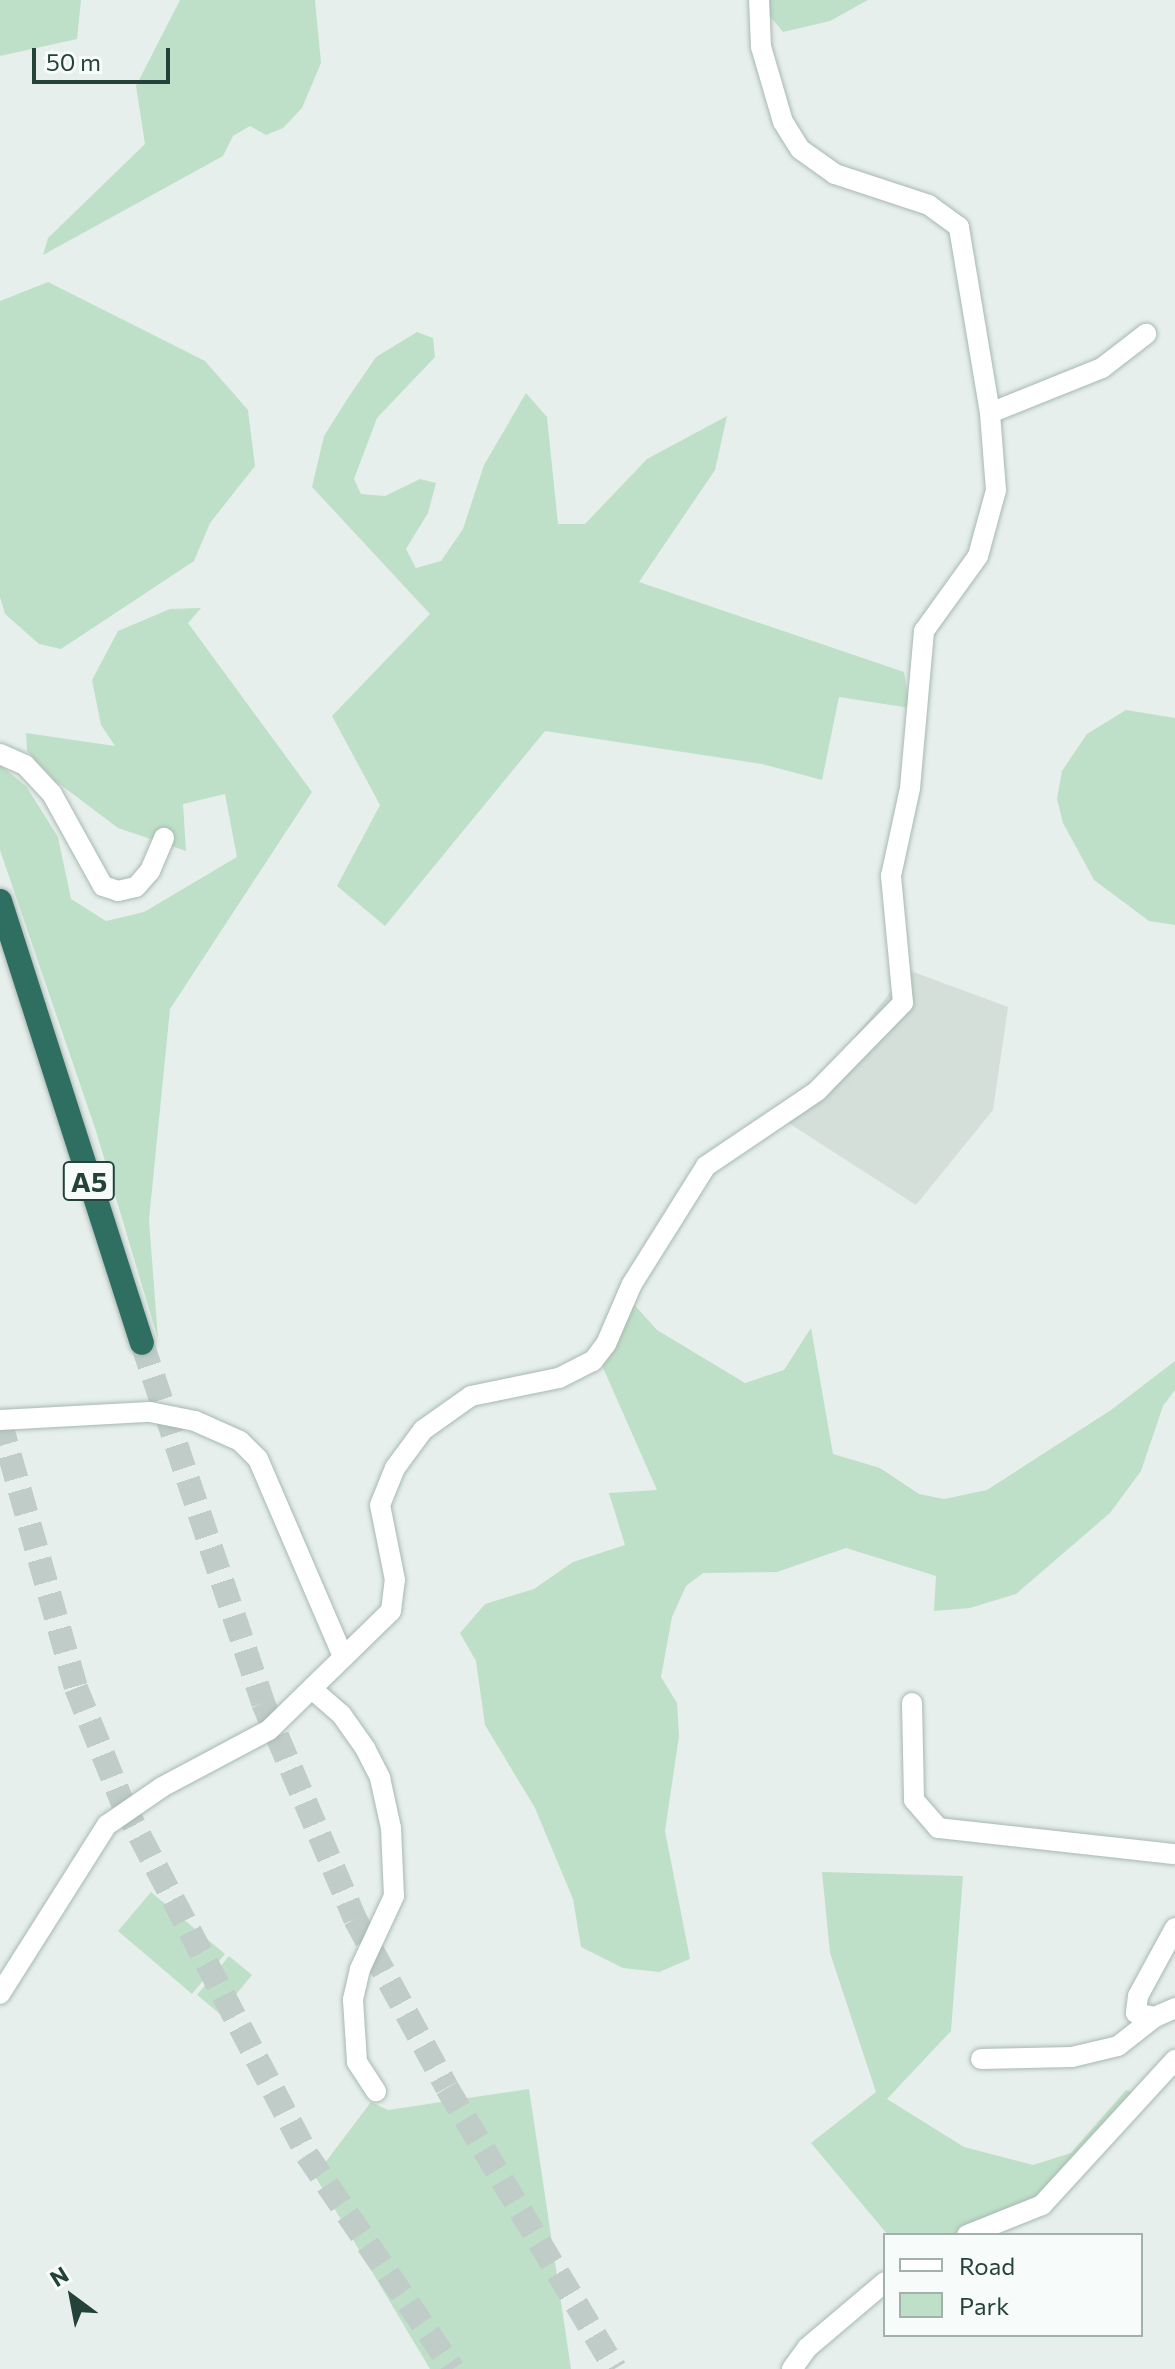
<!DOCTYPE html>
<meta charset="utf-8">
<style>
body{margin:0}
#map{position:relative;width:1175px;height:2369px;overflow:hidden;background:#e6efeb;font-family:Commissioner,sans-serif}
div>[style]{position:absolute}
.built>*{inset:0;background:#d4dfda}
.green>*{inset:0;background:#bfe0c8}
.highway-tunnel>*{height:24px;margin-top:-12px;transform-origin:0;background:repeating-linear-gradient(90deg,#bfccc8 0 24px,transparent 0 36px)}
.roads{filter:drop-shadow(0 0 2px #a8b8b2) drop-shadow(0 0 2px #a8b8b2)}
.minor>*{height:20px;margin:-10px;padding:0 10px;transform-origin:10px;border-radius:10px;background:#fff}
.highway>*{height:24px;margin:-12px;padding:0 12px;transform-origin:12px;border-radius:12px;background:#2f6f62}
span{translate:-50% -50%;white-space:nowrap;text-align:center;line-height:1.15;-webkit-text-stroke:7px #f7fbf9;paint-order:stroke}
.shield-label span{padding:2px 6px;background:#f7fbf9;border:2px solid;border-radius:6px;-webkit-text-stroke-width:0}
.shield-label{font-size:28px;color:#24423a;font-weight:700}
.legend{position:absolute;left:883px;top:2233px;width:260px;height:104px;box-sizing:border-box;background:#f7fbf9;border:2px solid #a3b1ad;margin:0;padding:10px 14px;list-style:none;font-size:24px;color:#24423a}
.legend li{display:flex;align-items:center;gap:16px;height:40px}
.legend b{width:40px;border:2px solid #a3b1ad}
.north{position:absolute;left:32px;top:2257px;width:80px;height:80px;-webkit-text-stroke:6px #f7fbf9;paint-order:stroke;rotate:328deg;font-size:22px;font-weight:700;line-height:32px;text-align:center;color:#24423a}
.north::after{content:'';display:block;margin:auto;width:28px;height:36px;background:#24423a;clip-path:polygon(50% 0,100% 100%,50% 72%,0 100%)}
.scale{position:absolute;left:32px;top:48px;width:138px;height:36px;box-sizing:border-box;border:4px solid #24423a;border-top:0;padding-left:10px;font-size:24px;line-height:28px;white-space:nowrap;color:#24423a;-webkit-text-stroke:6px #f7fbf9;paint-order:stroke}
</style>
<div id="map">
<div class="built">
<i style="clip-path:polygon(908px 970px,1008px 1007px,993px 1110px,916px 1205px,787px 1122px)"></i>
</div>
<div class="green">
<i style="clip-path:polygon(0 0,81px 0,77px 39px,0 56px)"></i>
<i style="clip-path:polygon(180px 0,315px 0,321px 63px,302px 108px,283px 128px,266px 135px,250px 126px,233px 136px,223px 156px,43px 255px,48px 238px,145px 144px,136px 86px)"></i>
<i style="clip-path:polygon(766px 0,868px 0,830px 21px,783px 32px,768px 14px)"></i>
<i style="clip-path:polygon(48px 282px,205px 361px,248px 410px,255px 466px,210px 523px,194px 561px,61px 649px,39px 644px,5px 614px,0 597px,0 301px)"></i>
<i style="clip-path:polygon(417px 332px,433px 338px,435px 357px,377px 418px,354px 479px,361px 494px,385px 496px,420px 479px,436px 483px,428px 513px,406px 549px,416px 568px,441px 561px,463px 529px,484px 465px,526px 393px,547px 417px,558px 524px,585px 524px,647px 459px,727px 416px,715px 470px,639px 582px,904px 672px,910px 708px,839px 697px,822px 780px,762px 764px,545px 731px,385px 926px,337px 886px,380px 805px,332px 716px,430px 614px,312px 487px,324px 436px,348px 398px,376px 357px)"></i>
<i style="clip-path:polygon(201px 608px,188px 623px,312px 792px,170px 1009px,149px 1220px,158px 1339px,96px 1131px,0 850px,0 765px,26px 786px,58px 837px,71px 899px,106px 921px,144px 912px,237px 857px,225px 794px,183px 804px,186px 851px,118px 828px,53px 779px,27px 751px,26px 733px,115px 746px,101px 725px,92px 680px,118px 631px,170px 609px)"></i>
<i style="clip-path:polygon(1126px 710px,1175px 718px,1175px 925px,1149px 921px,1094px 880px,1063px 823px,1057px 799px,1062px 771px,1087px 734px)"></i>
<i style="clip-path:polygon(630px 1300px,657px 1330px,745px 1383px,784px 1370px,811px 1328px,833px 1454px,880px 1468px,919px 1494px,944px 1499px,987px 1490px,1111px 1410px,1175px 1361px,1175px 1390px,1163px 1406px,1141px 1471px,1110px 1513px,1016px 1594px,970px 1608px,934px 1611px,936px 1576px,846px 1548px,777px 1572px,703px 1573px,686px 1586px,672px 1617px,661px 1677px,677px 1703px,679px 1736px,665px 1831px,690px 1959px,659px 1972px,623px 1968px,581px 1947px,573px 1899px,535px 1808px,485px 1725px,476px 1661px,460px 1633px,485px 1604px,534px 1589px,573px 1562px,625px 1545px,609px 1493px,657px 1490px,600px 1361px)"></i>
<i style="clip-path:polygon(822px 1872px,963px 1876px,951px 2031px,887px 2099px,964px 2147px,1033px 2165px,1071px 2153px,1126px 2090px,1140px 2095px,1040px 2201px,954px 2235px,888px 2235px,811px 2143px,876px 2092px,830px 1953px)"></i>
<i style="clip-path:polygon(151px 1892px,225px 1954px,192px 1994px,118px 1931px)"></i>
<i style="clip-path:polygon(229px 1956px,252px 1975px,220px 2014px,197px 1995px)"></i>
<i style="clip-path:polygon(529px 2089px,571px 2369px,430px 2369px,315px 2176px,371px 2102px,388px 2110px)"></i>
</div>
<div class="highway-tunnel">
<i style="left:142px;top:1343px;width:380px;rotate:71.4deg"></i>
<i style="left:263px;top:1703px;width:235px;rotate:66.9deg"></i>
<i style="left:355px;top:1919px;width:192px;rotate:61.4deg"></i>
<i style="left:447px;top:2088px;width:327px;rotate:59.1deg"></i>
<i style="left:0;top:1421px;width:278px;rotate:74.1deg"></i>
<i style="left:76px;top:1688px;width:125px;rotate:67.9deg"></i>
<i style="left:123px;top:1804px;width:396px;rotate:62.3deg"></i>
<i style="left:307px;top:2155px;width:259px;rotate:55.7deg"></i>
</div>
<div class="roads">
<div class="minor">
<i style="left:990px;top:413px;width:121px;rotate:-21.9deg"></i>
<i style="left:1102px;top:368px;width:56px;rotate:-37.7deg"></i>
<i style="left:0;top:754px;width:27px;rotate:24deg"></i>
<i style="left:25px;top:765px;width:40px;rotate:47deg"></i>
<i style="left:52px;top:794px;width:105px;rotate:61deg"></i>
<i style="left:103px;top:886px;width:16px;rotate:18deg"></i>
<i style="left:118px;top:891px;width:18px;rotate:-13deg"></i>
<i style="left:136px;top:887px;width:21px;rotate:-49deg"></i>
<i style="left:150px;top:871px;width:36px;rotate:-67deg"></i>
<i style="left:0;top:1420px;width:150px;rotate:-3.1deg"></i>
<i style="left:150px;top:1412px;width:46px;rotate:11.3deg"></i>
<i style="left:195px;top:1421px;width:49px;rotate:24deg"></i>
<i style="left:240px;top:1441px;width:25px;rotate:45deg"></i>
<i style="left:258px;top:1459px;width:215px;rotate:66.7deg"></i>
<i style="left:312px;top:1689px;width:38px;rotate:41deg"></i>
<i style="left:341px;top:1714px;width:42px;rotate:54.8deg"></i>
<i style="left:365px;top:1748px;width:34px;rotate:63deg"></i>
<i style="left:380px;top:1778px;width:51px;rotate:77.6deg"></i>
<i style="left:391px;top:1828px;width:68px;rotate:87.5deg"></i>
<i style="left:394px;top:1896px;width:81px;rotate:115deg"></i>
<i style="left:360px;top:1969px;width:32px;rotate:103deg"></i>
<i style="left:353px;top:2000px;width:62px;rotate:86.3deg"></i>
<i style="left:357px;top:2062px;width:35px;rotate:57deg"></i>
<i style="left:912px;top:1703px;width:97px;rotate:88.8deg"></i>
<i style="left:914px;top:1800px;width:37px;rotate:49deg"></i>
<i style="left:938px;top:1828px;width:238px;rotate:6.3deg"></i>
<i style="left:1175px;top:1928px;width:77px;rotate:118.6deg"></i>
<i style="left:1138px;top:1996px;width:17px;rotate:97deg"></i>
<i style="left:1136px;top:2013px;width:19px;rotate:12deg"></i>
<i style="left:1155px;top:2017px;width:22px;rotate:-24deg"></i>
<i style="left:0;top:1994px;width:200px;rotate:-57.7deg"></i>
<i style="left:107px;top:1825px;width:67px;rotate:-34.6deg"></i>
<i style="left:162px;top:1787px;width:121px;rotate:-28deg"></i>
<i style="left:269px;top:1730px;width:170px;rotate:-44.3deg"></i>
<i style="left:391px;top:1611px;width:31px;rotate:-83deg"></i>
<i style="left:395px;top:1580px;width:76px;rotate:-101.3deg"></i>
<i style="left:380px;top:1505px;width:40px;rotate:-68deg"></i>
<i style="left:395px;top:1468px;width:47px;rotate:-53.6deg"></i>
<i style="left:423px;top:1430px;width:59px;rotate:-35.3deg"></i>
<i style="left:471px;top:1396px;width:90px;rotate:-11.6deg"></i>
<i style="left:559px;top:1378px;width:38px;rotate:-27deg"></i>
<i style="left:593px;top:1361px;width:21px;rotate:-53deg"></i>
<i style="left:606px;top:1344px;width:65px;rotate:-66.6deg"></i>
<i style="left:632px;top:1284px;width:139px;rotate:-57.9deg"></i>
<i style="left:706px;top:1166px;width:134px;rotate:-34deg"></i>
<i style="left:817px;top:1091px;width:123px;rotate:-45.7deg"></i>
<i style="left:903px;top:1003px;width:128px;rotate:-95.4deg"></i>
<i style="left:891px;top:876px;width:90px;rotate:-77.8deg"></i>
<i style="left:910px;top:788px;width:158px;rotate:-84.9deg"></i>
<i style="left:924px;top:631px;width:92px;rotate:-54.2deg"></i>
<i style="left:978px;top:556px;width:68px;rotate:-74.7deg"></i>
<i style="left:996px;top:490px;width:77px;rotate:-94.5deg"></i>
<i style="left:990px;top:413px;width:189px;rotate:-99.5deg"></i>
<i style="left:959px;top:227px;width:37px;rotate:-144deg"></i>
<i style="left:929px;top:205px;width:99px;rotate:-161.7deg"></i>
<i style="left:835px;top:174px;width:43px;rotate:-144.5deg"></i>
<i style="left:800px;top:149px;width:32px;rotate:-122deg"></i>
<i style="left:783px;top:122px;width:78px;rotate:-106.3deg"></i>
<i style="left:761px;top:47px;width:47px;rotate:-92.4deg"></i>
<i style="left:981px;top:2059px;width:91px;rotate:-1.3deg"></i>
<i style="left:1072px;top:2057px;width:47px;rotate:-13.4deg"></i>
<i style="left:1118px;top:2046px;width:47px;rotate:-38.1deg"></i>
<i style="left:967px;top:2235px;width:81px;rotate:-21.8deg"></i>
<i style="left:1042px;top:2205px;width:197px;rotate:-47.5deg"></i>
<i style="left:792px;top:2369px;width:26px;rotate:-54deg"></i>
<i style="left:807px;top:2348px;width:102px;rotate:-40.2deg"></i>
</div>
<div class="highway">
<i style="left:0;top:901px;width:464px;rotate:72.2deg"></i>
</div>
</div>
<div class="shield-label">
<span style="left:89px;top:1181px">Α5</span>
</div>
<ul class="legend">
<li><b style="height:10px;background:#fff"></b>Road</li>
<li><b style="height:22px;background:#bfe0c8"></b>Park</li>
</ul>
<div class="north">N</div>
<div class="scale">50 m</div>
</div>
